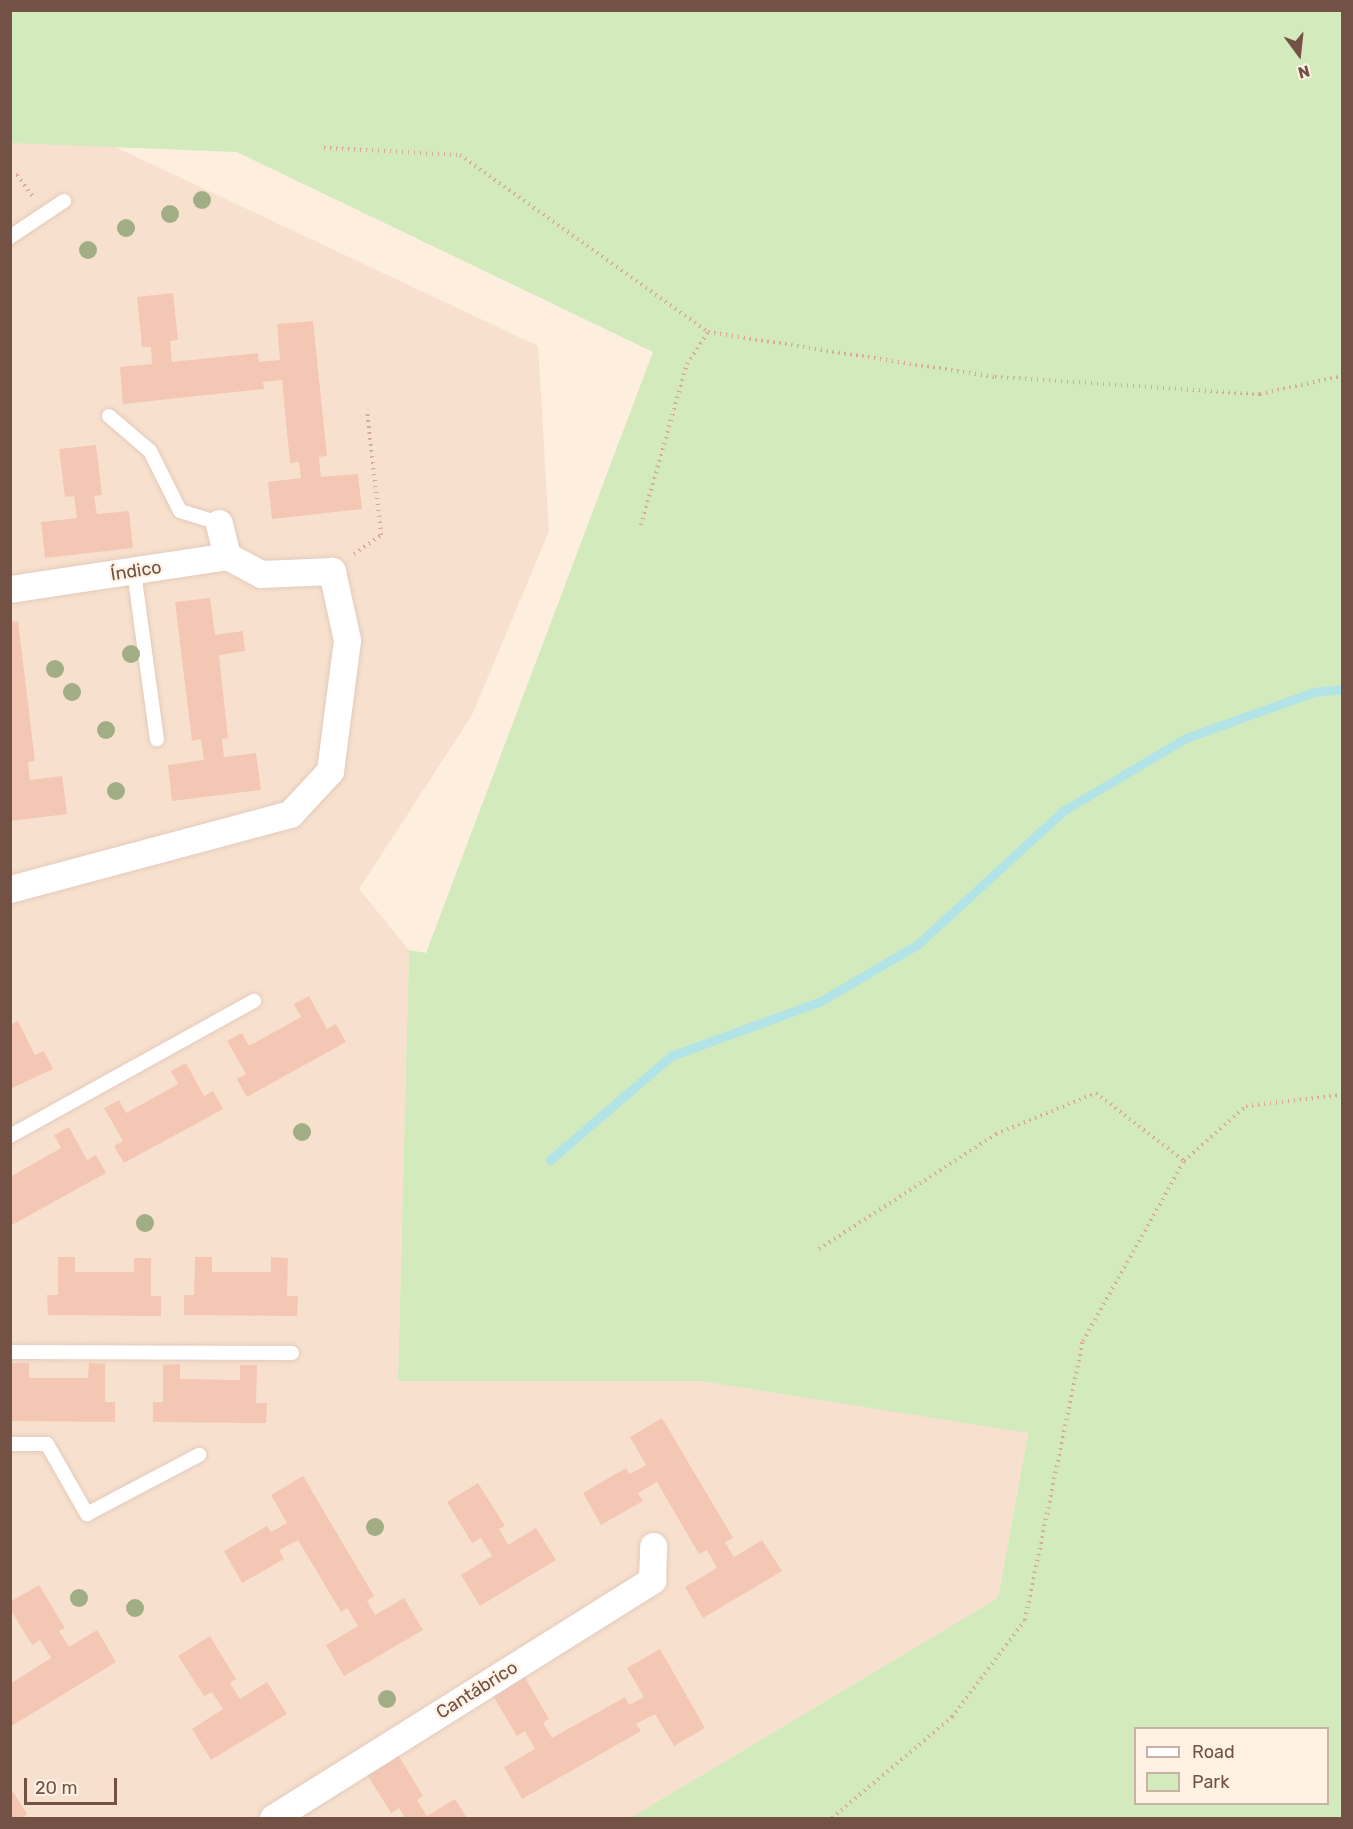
<!DOCTYPE html>
<meta charset="utf-8">
<style>
body{margin:0}
#map{position:relative;width:1353px;height:1829px;overflow:hidden;background:#fdeedd;font-family:Rubik,sans-serif}
div>[style]{position:absolute}
.residential>*{inset:0;background:#f7e1ce}
.green>*{inset:0;background:#d3eabc}
.stream>*{height:9px;margin:-4.5px;padding:0 4.5px;transform-origin:4.5px;border-radius:4.5px;background:#b2e4e7}
.building>*{inset:0;background:#f4c7b4}
.path>*{height:4px;margin-top:-2px;transform-origin:0;background:repeating-linear-gradient(90deg,#d8aa98 0 1.5px,transparent 0 6px)}
.roads{filter:drop-shadow(0 0 2px #e3cabc) drop-shadow(0 0 2px #e3cabc)}
.lane>*{height:14px;margin:-7px;padding:0 7px;transform-origin:7px;border-radius:7px;background:#fff}
.street>*{height:27px;margin:-13.5px;padding:0 13.5px;transform-origin:13.5px;border-radius:13.5px;background:#fff}
.trees>*{width:18px;height:18px;margin:-9px;border-radius:50%;background:#a1ae85}
span{translate:-50% -50%;white-space:nowrap;text-align:center;line-height:1.15;-webkit-text-stroke:4.5px #fff2e4;paint-order:stroke}
.street-label{font-size:18px;color:#735145}
.frame{position:absolute;inset:0;border:12px solid #735145;pointer-events:none}
.legend{position:absolute;left:1134px;top:1727px;width:195px;height:78px;box-sizing:border-box;background:#fff2e4;border:2px solid #c7b2a4;margin:0;padding:8px 10px;list-style:none;font-size:18px;color:#735145}
.legend li{display:flex;align-items:center;gap:12px;height:30px}
.legend b{width:30px;border:2px solid #c7b2a4}
.north{position:absolute;left:1269px;top:24px;width:60px;height:60px;-webkit-text-stroke:4px #fff2e4;paint-order:stroke;rotate:165deg;font-size:16px;font-weight:700;line-height:24px;text-align:center;color:#735145}
.north::after{content:'';display:block;margin:auto;width:21px;height:27px;background:#735145;clip-path:polygon(50% 0,100% 100%,50% 72%,0 100%)}
.scale{position:absolute;left:24px;top:1778px;width:93px;height:27px;box-sizing:border-box;border:3px solid #735145;border-top:0;padding-left:8px;font-size:18px;line-height:21px;white-space:nowrap;color:#735145;-webkit-text-stroke:4px #fff2e4;paint-order:stroke}
</style>
<div id="map">
<div class="residential">
<i style="clip-path:polygon(11px 98px,538px 346px,549px 531px,472px 715px,359px 889px,409px 950px,398px 1380px,700px 1381px,1028px 1432px,998px 1598px,630px 1818px,11px 1818px)"></i>
</div>
<div class="green">
<i style="clip-path:polygon(evenodd,11px 10px,1342px 11px,1342px 1818px,630px 1818px,998px 1598px,1028px 1433px,700px 1381px,398px 1381px,409px 950px,426px 953px,653px 352px,237px 152px,11px 143px,11px 10px,1136px 1728px,1328px 1728px,1328px 1804px,1136px 1804px,1136px 1728px)"></i>
</div>
<div class="stream">
<i style="left:550px;top:1160px;width:160px;rotate:-40.7deg"></i>
<i style="left:671px;top:1056px;width:160px;rotate:-20.1deg"></i>
<i style="left:821px;top:1001px;width:113px;rotate:-30.4deg"></i>
<i style="left:918px;top:944px;width:197px;rotate:-42.5deg"></i>
<i style="left:1063px;top:811px;width:143px;rotate:-30.7deg"></i>
<i style="left:1186px;top:738px;width:136px;rotate:-19.8deg"></i>
<i style="left:1314px;top:692px;width:28px;rotate:-6deg"></i>
</div>
<div class="building">
<i style="clip-path:polygon(173px 293px,178px 340px,170px 341px,172px 362px,258px 353px,259px 362px,280px 360px,277px 324px,313px 321px,327px 456px,319px 457px,321px 477px,358px 474px,362px 509px,272px 519px,268px 482px,301px 478px,299px 462px,290px 463px,282px 380px,263px 382px,264px 389px,123px 404px,120px 367px,152px 364px,151px 347px,142px 347px,137px 297px)"></i>
<i style="clip-path:polygon(96px 445px,102px 495px,94px 496px,97px 514px,129px 511px,133px 548px,45px 558px,41px 522px,77px 518px,74px 496px,65px 497px,59px 449px)"></i>
<i style="clip-path:polygon(210px 598px,215px 635px,243px 631px,245px 651px,219px 655px,228px 738px,222px 739px,224px 757px,256px 753px,261px 790px,172px 801px,168px 765px,204px 760px,201px 739px,192px 741px,175px 602px)"></i>
<i style="clip-path:polygon(18px 621px,35px 761px,28px 762px,30px 780px,62px 776px,67px 814px,10px 821px,10px 622px)"></i>
<i style="clip-path:polygon(309px 996px,327px 1029px,336px 1024px,346px 1042px,247px 1097px,237px 1079px,246px 1074px,227px 1041px,242px 1033px,249px 1046px,301px 1017px,294px 1004px)"></i>
<i style="clip-path:polygon(18px 1021px,35px 1055px,44px 1051px,53px 1069px,10px 1089px,10px 1025px)"></i>
<i style="clip-path:polygon(186px 1063px,204px 1096px,213px 1091px,223px 1109px,124px 1163px,114px 1146px,123px 1141px,104px 1108px,119px 1100px,126px 1113px,178px 1084px,171px 1071px)"></i>
<i style="clip-path:polygon(69px 1127px,87px 1160px,96px 1155px,106px 1173px,10px 1226px,10px 1177px,61px 1148px,54px 1135px)"></i>
<i style="clip-path:polygon(58px 1257px,75px 1257px,75px 1272px,134px 1272px,134px 1258px,151px 1258px,151px 1296px,161px 1296px,161px 1316px,48px 1315px,47px 1295px,58px 1295px)"></i>
<i style="clip-path:polygon(195px 1257px,212px 1257px,212px 1272px,271px 1272px,271px 1257px,288px 1258px,287px 1296px,298px 1296px,297px 1316px,184px 1315px,184px 1295px,194px 1295px)"></i>
<i style="clip-path:polygon(12px 1363px,29px 1363px,29px 1378px,88px 1378px,89px 1363px,105px 1364px,105px 1402px,115px 1402px,115px 1422px,10px 1421px)"></i>
<i style="clip-path:polygon(180px 1364px,180px 1379px,240px 1380px,240px 1365px,257px 1365px,256px 1403px,267px 1403px,266px 1423px,153px 1422px,153px 1402px,163px 1402px,163px 1365px)"></i>
<i style="clip-path:polygon(662px 1418px,733px 1538px,725px 1542px,734px 1557px,762px 1540px,782px 1571px,703px 1618px,685px 1587px,717px 1568px,707px 1550px,699px 1554px,657px 1482px,638px 1493px,643px 1501px,601px 1525px,583px 1493px,626px 1468px,630px 1474px,646px 1465px,630px 1437px)"></i>
<i style="clip-path:polygon(303px 1476px,374px 1596px,367px 1601px,375px 1615px,404px 1598px,423px 1630px,344px 1676px,326px 1645px,358px 1626px,347px 1608px,341px 1612px,298px 1540px,279px 1550px,284px 1559px,242px 1583px,224px 1551px,267px 1526px,271px 1532px,287px 1523px,271px 1495px)"></i>
<i style="clip-path:polygon(478px 1483px,505px 1526px,499px 1529px,508px 1545px,536px 1528px,556px 1560px,480px 1606px,461px 1575px,492px 1556px,481px 1538px,472px 1543px,447px 1502px)"></i>
<i style="clip-path:polygon(39px 1585px,65px 1628px,59px 1631px,69px 1647px,97px 1630px,116px 1662px,10px 1727px,10px 1684px,51px 1658px,40px 1640px,32px 1645px,10px 1609px,10px 1602px)"></i>
<i style="clip-path:polygon(210px 1636px,236px 1679px,230px 1683px,240px 1699px,267px 1682px,287px 1714px,211px 1760px,192px 1729px,223px 1709px,212px 1692px,204px 1696px,178px 1656px)"></i>
<i style="clip-path:polygon(660px 1649px,705px 1728px,674px 1746px,655px 1714px,636px 1724px,641px 1731px,522px 1799px,504px 1767px,535px 1749px,525px 1731px,517px 1736px,492px 1694px,524px 1676px,549px 1719px,543px 1723px,552px 1738px,625px 1697px,629px 1705px,644px 1697px,627px 1668px)"></i>
<i style="clip-path:polygon(397px 1753px,423px 1796px,417px 1800px,427px 1816px,455px 1799px,467px 1818px,405px 1818px,399px 1808px,391px 1813px,366px 1773px)"></i>
<i style="clip-path:polygon(10px 1787px,27px 1814px,22px 1818px,10px 1818px)"></i>
</div>
<div class="path">
<i style="left:324px;top:148px;width:136px;rotate:2.9deg"></i>
<i style="left:460px;top:155px;width:305px;rotate:35.5deg"></i>
<i style="left:708px;top:332px;width:291px;rotate:8.9deg"></i>
<i style="left:995px;top:377px;width:266px;rotate:3.7deg"></i>
<i style="left:1260px;top:394px;width:84px;rotate:-12.4deg"></i>
<i style="left:10px;top:174px;width:7px;rotate:8deg"></i>
<i style="left:17px;top:175px;width:26px;rotate:54deg"></i>
<i style="left:641px;top:525px;width:167px;rotate:-74.1deg"></i>
<i style="left:687px;top:364px;width:38px;rotate:-57deg"></i>
<i style="left:354px;top:554px;width:33px;rotate:-35deg"></i>
<i style="left:381px;top:535px;width:126px;rotate:-96.4deg"></i>
<i style="left:819px;top:1249px;width:211px;rotate:-33deg"></i>
<i style="left:996px;top:1134px;width:108px;rotate:-22.3deg"></i>
<i style="left:1096px;top:1093px;width:111px;rotate:37.7deg"></i>
<i style="left:832px;top:1818px;width:157px;rotate:-40.1deg"></i>
<i style="left:952px;top:1717px;width:121px;rotate:-53deg"></i>
<i style="left:1025px;top:1620px;width:285px;rotate:-78.3deg"></i>
<i style="left:1083px;top:1341px;width:206px;rotate:-60.7deg"></i>
<i style="left:1184px;top:1161px;width:83px;rotate:-41.6deg"></i>
<i style="left:1246px;top:1106px;width:97px;rotate:-6.5deg"></i>
</div>
<div class="roads">
<div class="lane">
<i style="left:10px;top:237px;width:65px;rotate:-33.7deg"></i>
<i style="left:109px;top:416px;width:54px;rotate:40.5deg"></i>
<i style="left:150px;top:451px;width:67px;rotate:63.4deg"></i>
<i style="left:180px;top:511px;width:41px;rotate:17.1deg"></i>
<i style="left:134px;top:572px;width:169px;rotate:82.2deg"></i>
<i style="left:10px;top:1136px;width:279px;rotate:-29deg"></i>
<i style="left:10px;top:1352px;width:282px;rotate:0.2deg"></i>
<i style="left:10px;top:1444px;width:37px"></i>
<i style="left:47px;top:1444px;width:81px;rotate:60.3deg"></i>
<i style="left:87px;top:1514px;width:127px;rotate:-27.8deg"></i>
</div>
<div class="street">
<i style="left:10px;top:589px;width:219px;rotate:-8.6deg"></i>
<i style="left:227px;top:556px;width:34px;rotate:-104deg"></i>
<i style="left:10px;top:889px;width:290px;rotate:-15deg"></i>
<i style="left:290px;top:814px;width:59px;rotate:-47.1deg"></i>
<i style="left:330px;top:771px;width:132px;rotate:-82.6deg"></i>
<i style="left:347px;top:640px;width:71px;rotate:-102.3deg"></i>
<i style="left:332px;top:571px;width:71px;rotate:177.6deg"></i>
<i style="left:261px;top:574px;width:38px;rotate:-152deg"></i>
<i style="left:273px;top:1818px;width:448px;rotate:-32.1deg"></i>
<i style="left:652px;top:1580px;width:34px;rotate:-88deg"></i>
</div>
</div>
<div class="trees">
<i style="left:202px;top:200px"></i>
<i style="left:170px;top:214px"></i>
<i style="left:126px;top:228px"></i>
<i style="left:88px;top:250px"></i>
<i style="left:131px;top:654px"></i>
<i style="left:55px;top:669px"></i>
<i style="left:72px;top:692px"></i>
<i style="left:106px;top:730px"></i>
<i style="left:116px;top:791px"></i>
<i style="left:302px;top:1132px"></i>
<i style="left:145px;top:1223px"></i>
<i style="left:375px;top:1527px"></i>
<i style="left:79px;top:1598px"></i>
<i style="left:135px;top:1608px"></i>
<i style="left:387px;top:1699px"></i>
</div>
<div class="street-label">
<span style="left:136px;top:571px;rotate:-9deg">Índico</span>
<span style="left:477px;top:1690px;rotate:-32deg">Cantábrico</span>
</div>
<div class="frame"></div>
<ul class="legend">
<li><b style="height:8px;background:#fff"></b>Road</li>
<li><b style="height:16px;background:#d3eabc"></b>Park</li>
</ul>
<div class="north">N</div>
<div class="scale">20 m</div>
</div>
